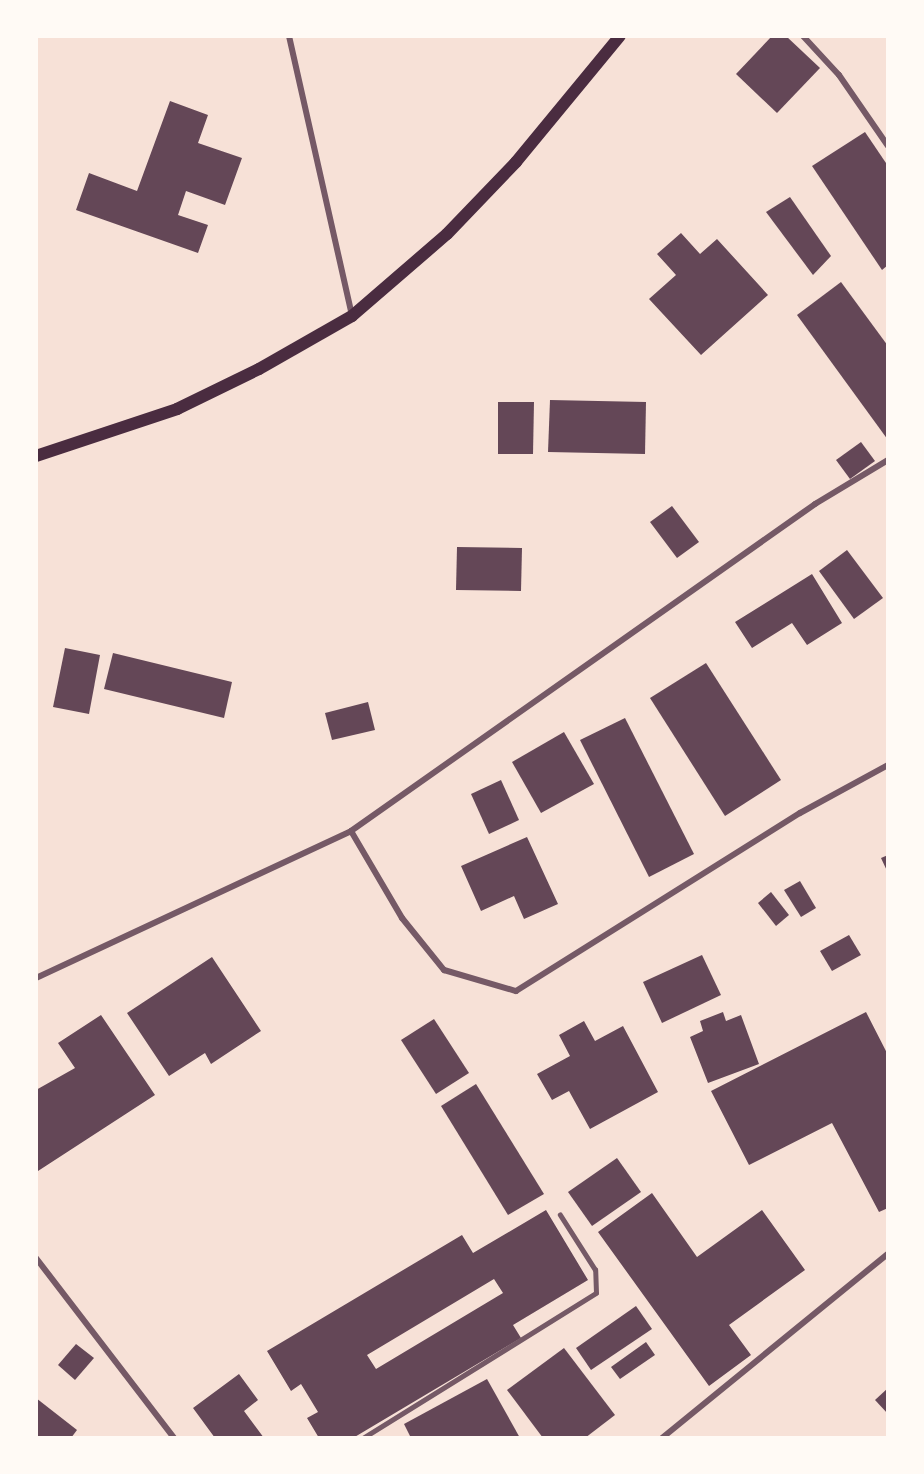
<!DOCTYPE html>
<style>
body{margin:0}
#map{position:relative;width:924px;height:1474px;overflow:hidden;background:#f7e1d7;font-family:Rubik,sans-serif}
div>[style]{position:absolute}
.building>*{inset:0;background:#644757}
.service>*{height:4.5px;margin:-2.25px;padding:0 2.25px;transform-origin:2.25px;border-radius:2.25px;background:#755966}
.minor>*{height:6px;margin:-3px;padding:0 3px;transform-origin:3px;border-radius:3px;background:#755966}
.secondary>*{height:12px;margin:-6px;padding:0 6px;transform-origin:6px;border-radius:6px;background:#4a2c40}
span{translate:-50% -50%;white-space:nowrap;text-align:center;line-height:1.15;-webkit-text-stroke:4.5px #fffaf5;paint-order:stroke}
.frame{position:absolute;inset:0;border:38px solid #fffaf5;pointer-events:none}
</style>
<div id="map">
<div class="building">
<i style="clip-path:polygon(772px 36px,786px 36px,820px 68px,777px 113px,736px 74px)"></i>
<i style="clip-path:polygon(170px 101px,208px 115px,198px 143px,242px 158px,225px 205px,186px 191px,178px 215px,208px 225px,198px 253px,76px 210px,89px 173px,137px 191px)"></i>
<i style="clip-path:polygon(865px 132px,888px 166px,888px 265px,882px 270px,812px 166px)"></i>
<i style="clip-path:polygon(790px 197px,831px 256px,813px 275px,766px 212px)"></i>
<i style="clip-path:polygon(681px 233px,700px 254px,717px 239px,768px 295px,701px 355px,649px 299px,676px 275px,657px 254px)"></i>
<i style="clip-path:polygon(841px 282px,888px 346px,888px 440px,797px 315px)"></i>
<i style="clip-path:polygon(550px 400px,646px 402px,645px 454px,548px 452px)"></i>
<i style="clip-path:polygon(498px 402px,534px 402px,533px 454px,498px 454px)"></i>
<i style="clip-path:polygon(861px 442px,875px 461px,850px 479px,836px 460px)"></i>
<i style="clip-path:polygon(672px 506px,699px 542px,677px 558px,650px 522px)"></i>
<i style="clip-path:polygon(457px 547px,522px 548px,521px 591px,456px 590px)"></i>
<i style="clip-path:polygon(847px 550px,883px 598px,854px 619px,819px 571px)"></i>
<i style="clip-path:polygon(812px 574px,842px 623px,807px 645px,792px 623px,752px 648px,735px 622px)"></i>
<i style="clip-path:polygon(65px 648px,100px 655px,89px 714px,53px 707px)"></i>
<i style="clip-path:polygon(113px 653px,232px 682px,224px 718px,104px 689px)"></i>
<i style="clip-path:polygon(706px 663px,781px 780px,725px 816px,650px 698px)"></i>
<i style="clip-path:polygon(368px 702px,375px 730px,332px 740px,325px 713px)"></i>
<i style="clip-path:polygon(625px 718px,694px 854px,649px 877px,580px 740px)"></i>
<i style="clip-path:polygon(564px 732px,594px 784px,541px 813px,512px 762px)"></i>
<i style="clip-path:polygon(501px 780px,519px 820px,489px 834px,471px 794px)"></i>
<i style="clip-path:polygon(527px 837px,558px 904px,524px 919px,514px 896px,481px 911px,461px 866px)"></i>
<i style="clip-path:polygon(888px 855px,888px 873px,881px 858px)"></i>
<i style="clip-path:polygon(800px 881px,816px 908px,801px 917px,784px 890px)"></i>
<i style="clip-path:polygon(771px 892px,789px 915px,776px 926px,758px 903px)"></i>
<i style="clip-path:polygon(849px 935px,861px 955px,832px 971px,820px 951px)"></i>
<i style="clip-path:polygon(702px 955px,721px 995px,662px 1023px,643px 982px)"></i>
<i style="clip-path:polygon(212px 957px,261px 1031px,211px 1064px,205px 1053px,169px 1076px,127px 1013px)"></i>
<i style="clip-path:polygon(723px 1012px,726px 1021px,741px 1015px,759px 1064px,708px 1083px,690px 1037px,703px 1031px,700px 1021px)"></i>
<i style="clip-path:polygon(866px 1012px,888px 1055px,888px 1208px,879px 1212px,832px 1123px,749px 1165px,711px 1091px)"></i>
<i style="clip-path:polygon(101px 1015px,155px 1095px,38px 1171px,36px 1090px,75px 1068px,58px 1043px)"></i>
<i style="clip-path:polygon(434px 1019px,469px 1073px,436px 1094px,401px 1040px)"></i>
<i style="clip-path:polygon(584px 1021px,595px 1041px,623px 1026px,658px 1092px,590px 1129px,569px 1091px,552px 1100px,537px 1074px,570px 1056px,559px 1035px)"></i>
<i style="clip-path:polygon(476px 1084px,544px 1194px,508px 1215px,441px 1106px)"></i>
<i style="clip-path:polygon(617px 1158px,641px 1192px,592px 1226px,568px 1192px)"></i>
<i style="clip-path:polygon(652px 1193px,697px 1257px,762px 1210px,805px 1270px,729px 1325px,751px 1355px,709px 1386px,598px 1232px)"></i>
<i style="clip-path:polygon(evenodd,546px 1210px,588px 1280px,513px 1325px,521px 1338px,353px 1438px,319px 1438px,307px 1418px,318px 1412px,301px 1384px,291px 1391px,267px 1351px,462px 1235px,473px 1253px,546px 1210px,494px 1279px,503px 1293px,376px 1369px,367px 1355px,494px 1279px)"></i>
<i style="clip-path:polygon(636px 1306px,652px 1329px,591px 1370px,576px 1348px)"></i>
<i style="clip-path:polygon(646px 1342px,655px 1355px,620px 1379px,611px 1367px)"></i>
<i style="clip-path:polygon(76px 1344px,94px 1358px,75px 1380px,58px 1365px)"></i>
<i style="clip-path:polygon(564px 1348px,615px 1415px,585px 1438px,543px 1438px,507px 1390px)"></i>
<i style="clip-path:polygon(239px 1374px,258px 1400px,244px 1411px,264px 1438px,215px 1438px,193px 1408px)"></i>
<i style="clip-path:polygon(487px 1379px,520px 1438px,411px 1438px,404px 1424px)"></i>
<i style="clip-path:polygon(888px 1388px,888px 1414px,875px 1400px)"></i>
<i style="clip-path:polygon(36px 1398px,77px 1430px,71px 1438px,36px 1438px)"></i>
</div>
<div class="service">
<i style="left:363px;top:1438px;width:274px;rotate:-31.9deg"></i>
<i style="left:596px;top:1293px;width:23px;rotate:-92deg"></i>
<i style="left:595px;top:1270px;width:65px;rotate:-122.5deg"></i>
</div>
<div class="minor">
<i style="left:289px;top:36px;width:286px;rotate:77.3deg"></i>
<i style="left:803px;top:36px;width:53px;rotate:47.3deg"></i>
<i style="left:839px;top:75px;width:86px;rotate:55.4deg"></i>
<i style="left:351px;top:831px;width:101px;rotate:59.6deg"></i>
<i style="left:402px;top:918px;width:67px;rotate:51.1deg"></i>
<i style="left:444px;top:970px;width:75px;rotate:16.3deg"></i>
<i style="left:516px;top:991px;width:335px;rotate:-32.1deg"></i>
<i style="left:800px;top:813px;width:100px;rotate:-28.6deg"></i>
<i style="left:36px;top:978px;width:348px;rotate:-25deg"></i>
<i style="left:351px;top:831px;width:568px;rotate:-35.17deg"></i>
<i style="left:815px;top:504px;width:85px;rotate:-31.1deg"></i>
<i style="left:36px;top:1258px;width:227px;rotate:52.5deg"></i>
<i style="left:662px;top:1438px;width:291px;rotate:-39.2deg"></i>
</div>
<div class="secondary">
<i style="left:36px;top:456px;width:149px;rotate:-18.4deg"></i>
<i style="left:177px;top:409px;width:91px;rotate:-26deg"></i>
<i style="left:259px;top:369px;width:107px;rotate:-29.7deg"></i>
<i style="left:352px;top:316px;width:125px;rotate:-40.8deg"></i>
<i style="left:447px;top:234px;width:100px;rotate:-46.2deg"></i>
<i style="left:516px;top:162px;width:163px;rotate:-50.5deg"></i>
</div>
<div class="frame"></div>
</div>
